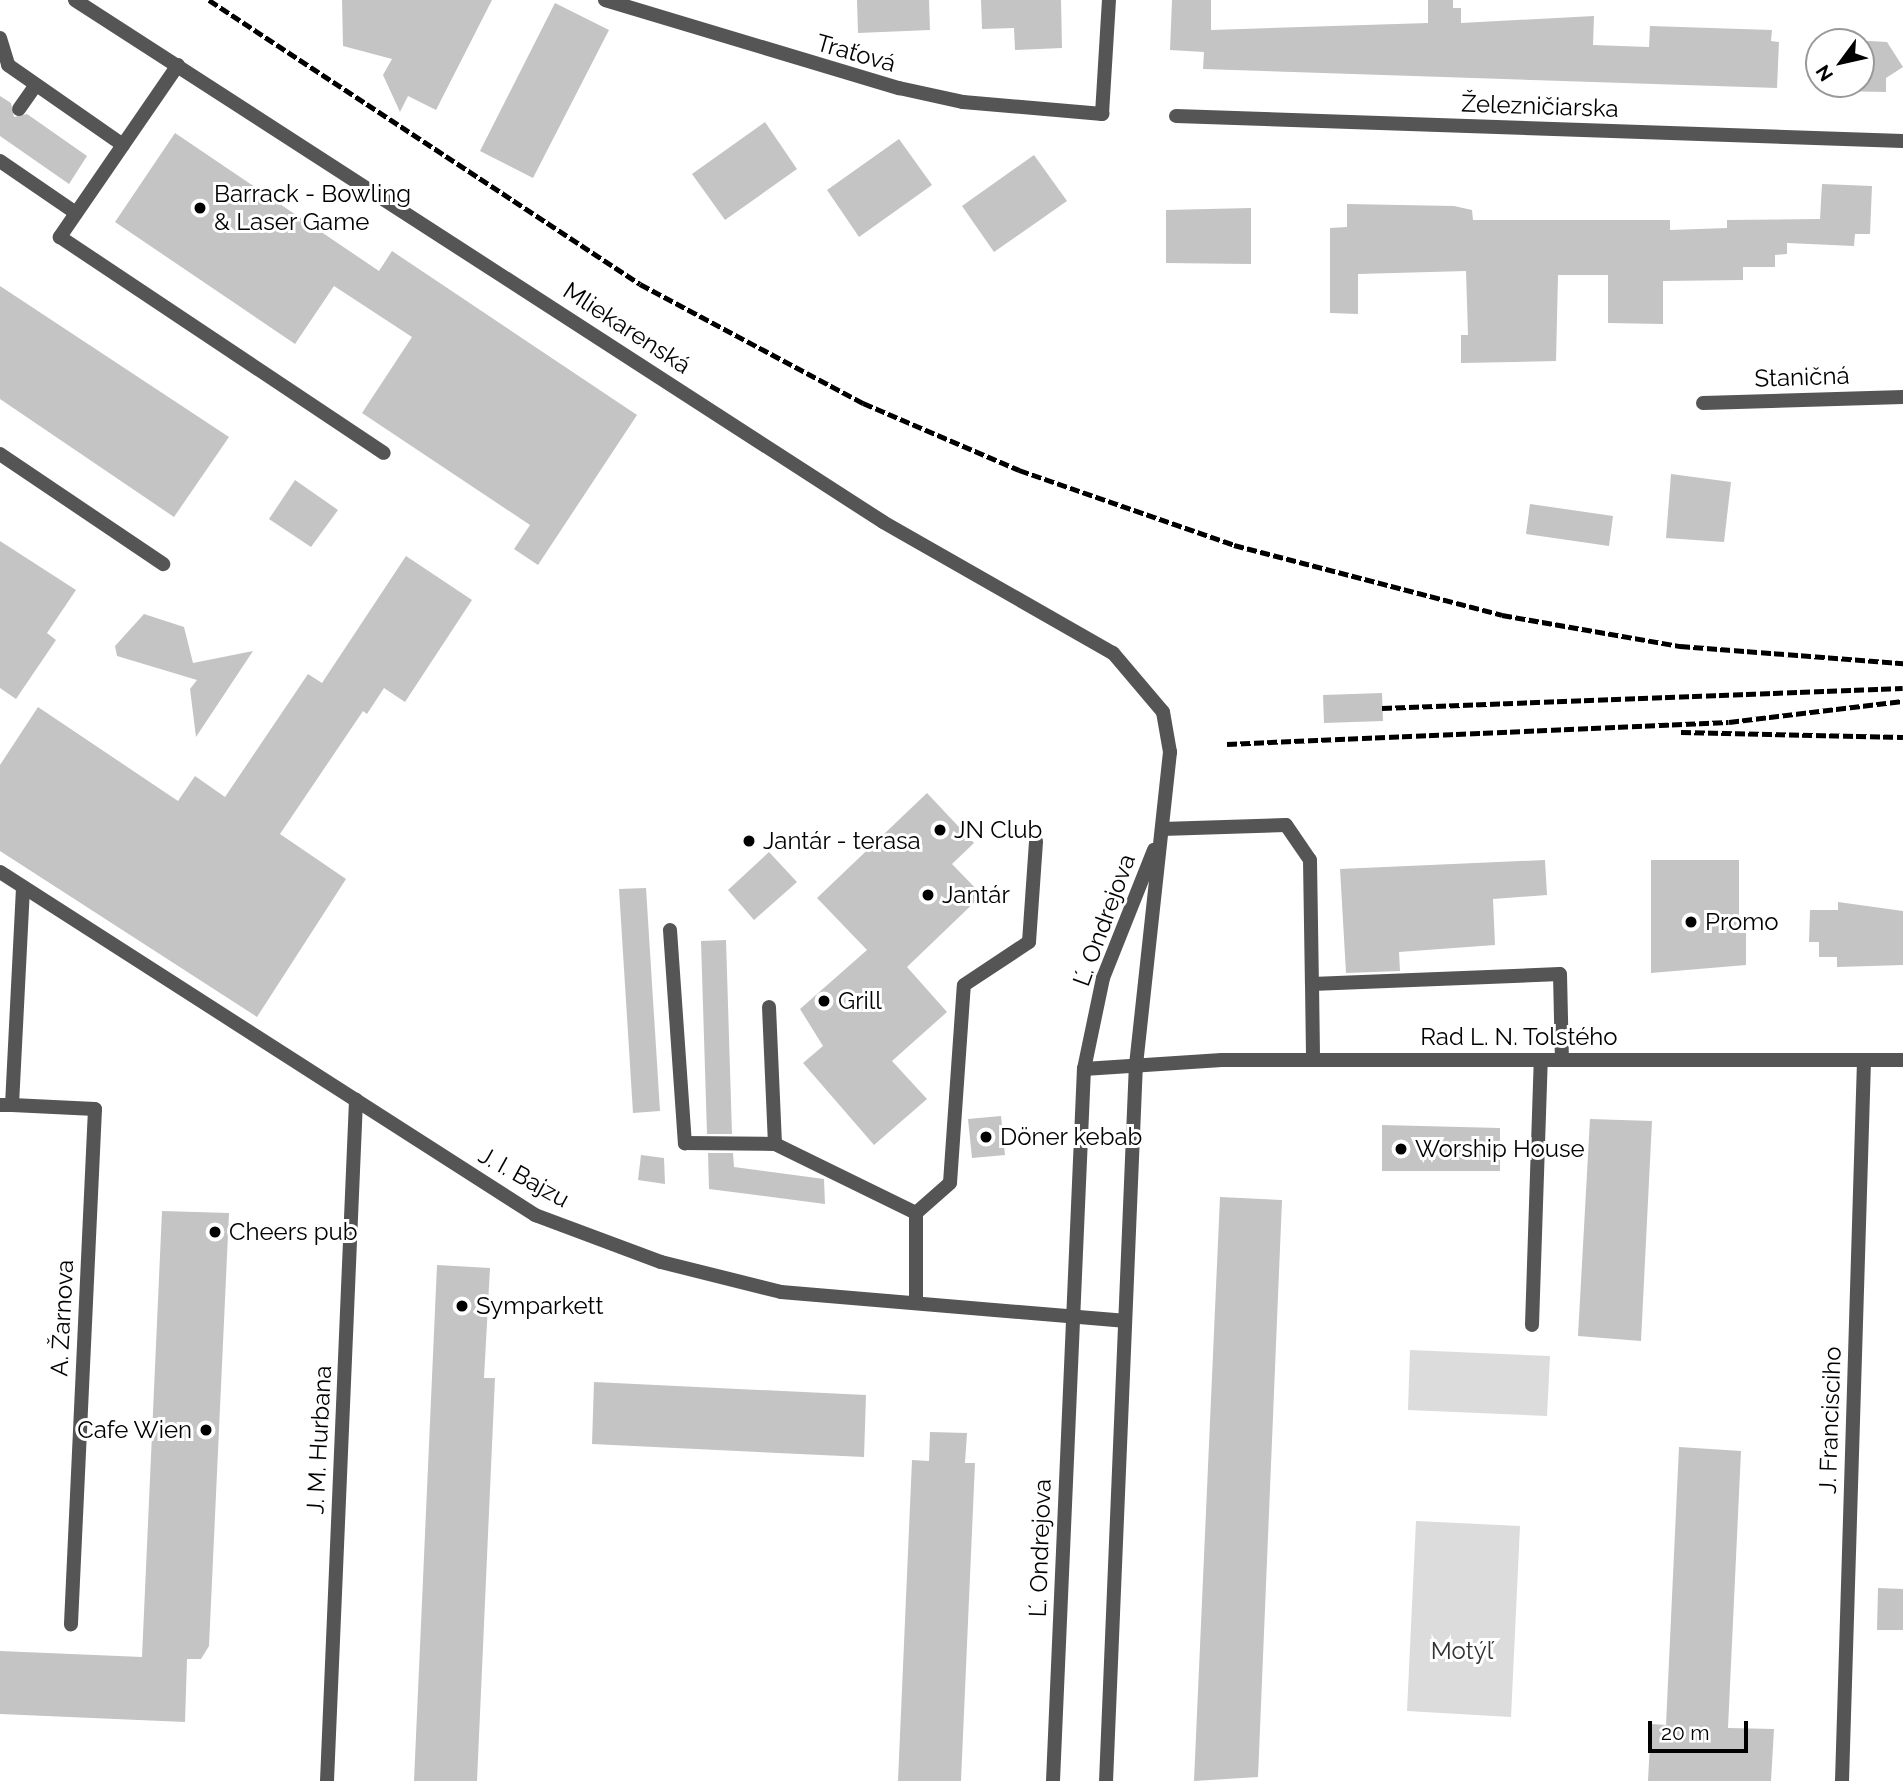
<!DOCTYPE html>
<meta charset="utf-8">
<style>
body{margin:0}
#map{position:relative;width:1903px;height:1781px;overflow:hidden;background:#fff;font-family:Raleway,sans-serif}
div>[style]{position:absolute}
.green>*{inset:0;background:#dcdcdc}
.building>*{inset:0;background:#c4c4c4}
.service>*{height:14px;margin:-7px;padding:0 7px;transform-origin:7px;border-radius:7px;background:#555}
.minor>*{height:14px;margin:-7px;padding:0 7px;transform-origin:7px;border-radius:7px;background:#555}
.rail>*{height:5px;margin-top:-2.5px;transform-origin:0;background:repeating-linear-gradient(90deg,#000 0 10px,transparent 0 13.5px)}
.dots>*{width:19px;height:19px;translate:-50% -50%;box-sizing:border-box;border:4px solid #fff;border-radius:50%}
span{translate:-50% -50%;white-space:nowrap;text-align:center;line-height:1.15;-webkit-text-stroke:6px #fff;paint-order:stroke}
.street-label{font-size:24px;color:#000}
.poi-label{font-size:24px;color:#000}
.left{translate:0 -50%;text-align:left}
.right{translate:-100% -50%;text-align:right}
.park-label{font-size:24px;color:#333}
.north{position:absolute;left:1805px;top:28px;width:70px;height:70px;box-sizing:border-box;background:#fff;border:2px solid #999;border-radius:50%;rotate:237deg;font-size:19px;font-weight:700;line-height:28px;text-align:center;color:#000}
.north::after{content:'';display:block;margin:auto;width:24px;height:32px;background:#000;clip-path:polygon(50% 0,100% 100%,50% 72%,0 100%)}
.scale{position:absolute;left:1648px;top:1721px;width:100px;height:32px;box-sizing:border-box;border:4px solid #000;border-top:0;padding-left:9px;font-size:21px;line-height:24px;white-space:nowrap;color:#000;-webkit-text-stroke:5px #fff;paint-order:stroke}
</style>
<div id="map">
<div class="green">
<i style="clip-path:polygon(1410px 1350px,1550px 1356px,1547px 1416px,1408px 1410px)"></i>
<i style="clip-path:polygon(1416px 1521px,1520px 1526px,1511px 1717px,1407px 1711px)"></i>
</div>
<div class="building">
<i style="clip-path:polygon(342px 0,492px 0,436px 110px,408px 96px,400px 112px,383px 75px,392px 59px,343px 46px)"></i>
<i style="clip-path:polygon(857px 0,929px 0,930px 30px,858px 33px)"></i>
<i style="clip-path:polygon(981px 0,1061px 0,1062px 48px,1015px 50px,1014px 28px,982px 29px)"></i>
<i style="clip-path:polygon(1172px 0,1211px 0,1211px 30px,1428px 23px,1428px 0,1453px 0,1453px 8px,1461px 8px,1461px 23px,1594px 16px,1593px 45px,1649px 47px,1650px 26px,1772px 30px,1771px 41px,1779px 42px,1777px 88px,1203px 69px,1204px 52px,1170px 50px)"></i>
<i style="clip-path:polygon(555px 3px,609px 30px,533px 178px,480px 151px)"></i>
<i style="clip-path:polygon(1835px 39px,1887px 42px,1903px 67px,1886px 78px,1886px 92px,1832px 91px,1833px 84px,1861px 84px,1861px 42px)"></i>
<i style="clip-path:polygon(0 96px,11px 103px,14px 117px,27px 114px,87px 156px,69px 184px,0 136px)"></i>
<i style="clip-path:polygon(765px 122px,797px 169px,725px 220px,692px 174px)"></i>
<i style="clip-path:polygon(175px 133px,379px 271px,392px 251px,637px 415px,538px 565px,514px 549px,530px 525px,362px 413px,412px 337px,334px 286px,295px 344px,115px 222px)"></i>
<i style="clip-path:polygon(899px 139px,932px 185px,859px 237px,827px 190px)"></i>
<i style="clip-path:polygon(1034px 155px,1067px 201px,994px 252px,962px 206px)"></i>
<i style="clip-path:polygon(1822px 184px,1872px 186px,1870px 234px,1855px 234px,1854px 246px,1787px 243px,1787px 254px,1775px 255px,1775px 267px,1743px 267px,1743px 280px,1663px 281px,1663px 324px,1608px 323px,1608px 275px,1558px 275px,1556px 361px,1461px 363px,1461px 335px,1468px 335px,1466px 271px,1358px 274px,1358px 314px,1330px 313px,1330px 228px,1347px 227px,1347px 204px,1454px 206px,1472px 210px,1473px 220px,1670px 220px,1670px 230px,1727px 228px,1727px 220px,1820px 219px)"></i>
<i style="clip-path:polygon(1251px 208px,1251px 264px,1166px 263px,1166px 210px)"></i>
<i style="clip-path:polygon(0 286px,229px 437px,174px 517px,0 399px)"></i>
<i style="clip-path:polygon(1671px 474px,1731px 482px,1724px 542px,1666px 538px)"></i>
<i style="clip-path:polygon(295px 480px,338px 510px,311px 547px,269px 519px)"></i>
<i style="clip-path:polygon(1530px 504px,1613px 516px,1609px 546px,1526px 534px)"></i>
<i style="clip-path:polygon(0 541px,76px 590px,47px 633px,56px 640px,16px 699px,0 688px)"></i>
<i style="clip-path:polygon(406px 556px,472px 600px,405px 702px,384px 688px,367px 714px,363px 711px,280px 834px,346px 879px,257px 1017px,0 851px,0 765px,38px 707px,178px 801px,195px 776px,225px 797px,308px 674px,322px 683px)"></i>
<i style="clip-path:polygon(144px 614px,184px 627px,193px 663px,253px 651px,196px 737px,190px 689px,197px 680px,117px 656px,115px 646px)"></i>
<i style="clip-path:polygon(1382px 693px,1383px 721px,1324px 723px,1323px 695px)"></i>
<i style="clip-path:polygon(927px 793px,974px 843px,952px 864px,982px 895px,907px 967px,947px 1012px,892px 1061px,927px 1099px,874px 1145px,803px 1063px,823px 1046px,800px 1009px,867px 950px,817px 898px)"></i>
<i style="clip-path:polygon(769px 852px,797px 882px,754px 920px,728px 890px)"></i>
<i style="clip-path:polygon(1545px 860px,1547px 895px,1493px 899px,1495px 945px,1399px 952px,1400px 971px,1346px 973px,1340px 869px)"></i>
<i style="clip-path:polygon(1651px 860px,1739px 860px,1739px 933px,1746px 933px,1746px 965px,1651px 973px)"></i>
<i style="clip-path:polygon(646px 888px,660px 1111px,633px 1113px,619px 889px)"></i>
<i style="clip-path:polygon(1838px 902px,1903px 911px,1903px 965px,1837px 967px,1837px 957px,1819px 957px,1819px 942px,1809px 942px,1810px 910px,1838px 910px)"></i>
<i style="clip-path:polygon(726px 940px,732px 1134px,707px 1134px,701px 941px)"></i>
<i style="clip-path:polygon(1001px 1116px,1005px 1155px,972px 1158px,968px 1119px)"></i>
<i style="clip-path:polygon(1590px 1119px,1652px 1121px,1641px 1341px,1578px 1336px)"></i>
<i style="clip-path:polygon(1382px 1125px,1500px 1128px,1500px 1171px,1382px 1171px)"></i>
<i style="clip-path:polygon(708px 1153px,733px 1153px,734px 1167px,824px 1179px,825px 1204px,709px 1189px)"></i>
<i style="clip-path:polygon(641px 1155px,664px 1158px,665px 1184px,638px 1180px)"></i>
<i style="clip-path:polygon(1220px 1197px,1282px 1200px,1258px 1777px,1194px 1781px)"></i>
<i style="clip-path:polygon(162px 1211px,229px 1213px,209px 1646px,201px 1659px,187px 1659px,185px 1722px,0 1714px,0 1651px,142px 1657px)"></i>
<i style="clip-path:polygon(437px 1265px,490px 1268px,484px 1378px,495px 1378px,477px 1781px,414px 1781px)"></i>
<i style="clip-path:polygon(594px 1382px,866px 1395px,864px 1457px,592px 1444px)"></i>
<i style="clip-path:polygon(930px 1432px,967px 1433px,965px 1463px,975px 1463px,961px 1781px,898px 1781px,912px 1460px,929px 1461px)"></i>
<i style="clip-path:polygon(1679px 1447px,1741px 1451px,1728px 1728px,1774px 1729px,1771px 1781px,1648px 1781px,1651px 1724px,1666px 1725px)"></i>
<i style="clip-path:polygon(1878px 1588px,1903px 1589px,1903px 1630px,1877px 1630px)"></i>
</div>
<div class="service">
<i style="left:0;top:38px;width:28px;rotate:73deg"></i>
<i style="left:8px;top:65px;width:140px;rotate:34.8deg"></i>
<i style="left:178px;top:65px;width:209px;rotate:124.5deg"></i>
<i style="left:60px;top:237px;width:389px;rotate:33.7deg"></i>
<i style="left:19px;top:109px;width:29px;rotate:-55deg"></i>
<i style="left:1102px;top:114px;width:114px;rotate:-86.5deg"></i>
<i style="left:0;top:161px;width:92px;rotate:34.4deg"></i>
<i style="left:1703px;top:403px;width:200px;rotate:-1.7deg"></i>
<i style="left:0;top:454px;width:197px;rotate:34deg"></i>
<i style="left:1162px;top:829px;width:124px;rotate:-1.8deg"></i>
<i style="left:1286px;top:825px;width:42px;rotate:55.6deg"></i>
<i style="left:1310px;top:860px;width:124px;rotate:89.1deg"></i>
<i style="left:1312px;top:984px;width:248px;rotate:-2.3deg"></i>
<i style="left:1560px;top:974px;width:85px;rotate:88.7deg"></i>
<i style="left:670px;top:930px;width:214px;rotate:86deg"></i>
<i style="left:685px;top:1143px;width:90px;rotate:0.6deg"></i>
<i style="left:1312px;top:984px;width:76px;rotate:89.2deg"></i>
<i style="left:769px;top:1007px;width:137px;rotate:87.5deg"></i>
<i style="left:775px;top:1144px;width:157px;rotate:26.1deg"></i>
<i style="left:12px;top:1105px;width:83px;rotate:2.8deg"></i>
<i style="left:95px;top:1109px;width:516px;rotate:92.67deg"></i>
<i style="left:916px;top:1303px;width:90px;rotate:-90deg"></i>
<i style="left:916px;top:1213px;width:45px;rotate:-41.4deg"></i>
<i style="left:950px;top:1183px;width:198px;rotate:-86deg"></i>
<i style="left:964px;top:985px;width:78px;rotate:-33.5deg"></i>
<i style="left:1029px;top:942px;width:101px;rotate:-86deg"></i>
<i style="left:1532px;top:1325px;width:265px;rotate:-88.1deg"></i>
</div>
<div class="minor">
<i style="left:75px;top:0;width:962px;rotate:32.86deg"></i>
<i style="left:883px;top:522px;width:265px;rotate:29.7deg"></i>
<i style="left:1113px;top:653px;width:77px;rotate:49.7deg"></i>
<i style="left:1163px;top:712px;width:41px;rotate:80.1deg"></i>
<i style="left:1170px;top:752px;width:313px;rotate:96.2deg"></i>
<i style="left:1136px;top:1063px;width:719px;rotate:92.39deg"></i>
<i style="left:605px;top:0;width:307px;rotate:16.7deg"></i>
<i style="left:899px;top:88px;width:66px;rotate:12.3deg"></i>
<i style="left:963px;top:102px;width:140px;rotate:4.9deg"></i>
<i style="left:1176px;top:116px;width:727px;rotate:1.97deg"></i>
<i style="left:0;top:872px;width:636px;rotate:32.66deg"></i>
<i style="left:535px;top:1215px;width:134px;rotate:20.5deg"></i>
<i style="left:661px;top:1262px;width:124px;rotate:14deg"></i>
<i style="left:781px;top:1292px;width:344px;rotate:4.8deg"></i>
<i style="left:1084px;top:1069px;width:138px;rotate:-3.7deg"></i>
<i style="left:1222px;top:1060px;width:681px"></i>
<i style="left:0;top:1105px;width:12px"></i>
<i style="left:12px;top:1105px;width:218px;rotate:-87.1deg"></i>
<i style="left:327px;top:1781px;width:682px;rotate:-87.56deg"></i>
<i style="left:1053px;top:1781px;width:713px;rotate:-87.51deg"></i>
<i style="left:1084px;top:1069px;width:93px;rotate:-78.2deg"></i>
<i style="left:1103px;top:978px;width:138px;rotate:-68.3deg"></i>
<i style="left:1842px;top:1781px;width:721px;rotate:-88.25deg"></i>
</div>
<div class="rail">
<i style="left:209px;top:0;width:516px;rotate:33.38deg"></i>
<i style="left:640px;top:284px;width:253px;rotate:28.1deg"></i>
<i style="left:863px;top:403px;width:170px;rotate:23.2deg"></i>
<i style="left:1019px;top:470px;width:228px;rotate:19.2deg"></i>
<i style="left:1234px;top:545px;width:277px;rotate:14.6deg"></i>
<i style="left:1502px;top:615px;width:181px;rotate:9.9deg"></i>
<i style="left:1680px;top:646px;width:224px;rotate:4.4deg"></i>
<i style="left:1382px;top:708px;width:521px;rotate:-2.2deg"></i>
<i style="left:1681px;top:732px;width:222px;rotate:1.3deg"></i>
<i style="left:1227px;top:744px;width:502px;rotate:-2.51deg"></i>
<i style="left:1729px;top:722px;width:175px;rotate:-6.9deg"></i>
</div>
<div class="dots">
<i style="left:200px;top:208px;background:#000"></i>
<i style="left:940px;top:830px;background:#000"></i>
<i style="left:749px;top:841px;background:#000"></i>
<i style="left:928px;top:895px;background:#000"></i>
<i style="left:1691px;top:922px;background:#000"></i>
<i style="left:824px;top:1001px;background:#000"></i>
<i style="left:986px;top:1137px;background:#000"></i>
<i style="left:1401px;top:1149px;background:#000"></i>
<i style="left:215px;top:1232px;background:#000"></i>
<i style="left:462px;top:1306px;background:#000"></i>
<i style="left:206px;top:1430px;background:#000"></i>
</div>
<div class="street-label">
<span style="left:856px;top:53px;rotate:16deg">Traťová</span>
<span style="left:1540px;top:106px;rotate:2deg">Železničiarska</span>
<span style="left:627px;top:328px;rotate:33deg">Mliekarenská</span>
<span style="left:1802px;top:377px;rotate:-2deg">Staničná</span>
<span style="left:1104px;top:920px;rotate:-70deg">Ľ. Ondrejova</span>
<span style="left:1519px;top:1037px">Rad L. N. Tolstého</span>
<span style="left:524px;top:1177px;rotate:29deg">J. I. Bajzu</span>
<span style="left:62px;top:1318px;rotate:-87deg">A. Žarnova</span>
<span style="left:1830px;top:1420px;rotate:-88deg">J. Francisciho</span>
<span style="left:319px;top:1440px;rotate:-87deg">J. M. Hurbana</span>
<span style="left:1040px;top:1548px;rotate:-88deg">Ľ. Ondrejova</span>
</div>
<div class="poi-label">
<span class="left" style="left:214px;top:208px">Barrack - Bowling<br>&amp; Laser Game</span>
<span class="left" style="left:954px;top:830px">JN Club</span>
<span class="left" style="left:763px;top:841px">Jantár - terasa</span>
<span class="left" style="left:942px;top:895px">Jantár</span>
<span class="left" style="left:1705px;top:922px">Promo</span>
<span class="left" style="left:838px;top:1001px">Grill</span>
<span class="left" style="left:1000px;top:1137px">Döner kebab</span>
<span class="left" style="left:1415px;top:1149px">Worship House</span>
<span class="left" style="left:229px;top:1232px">Cheers pub</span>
<span class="left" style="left:476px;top:1306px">Symparkett</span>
<span class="right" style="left:192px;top:1430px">Cafe Wien</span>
</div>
<div class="park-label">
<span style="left:1462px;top:1651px">Motýľ</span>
</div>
<div class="north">N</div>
<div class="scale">20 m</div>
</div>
